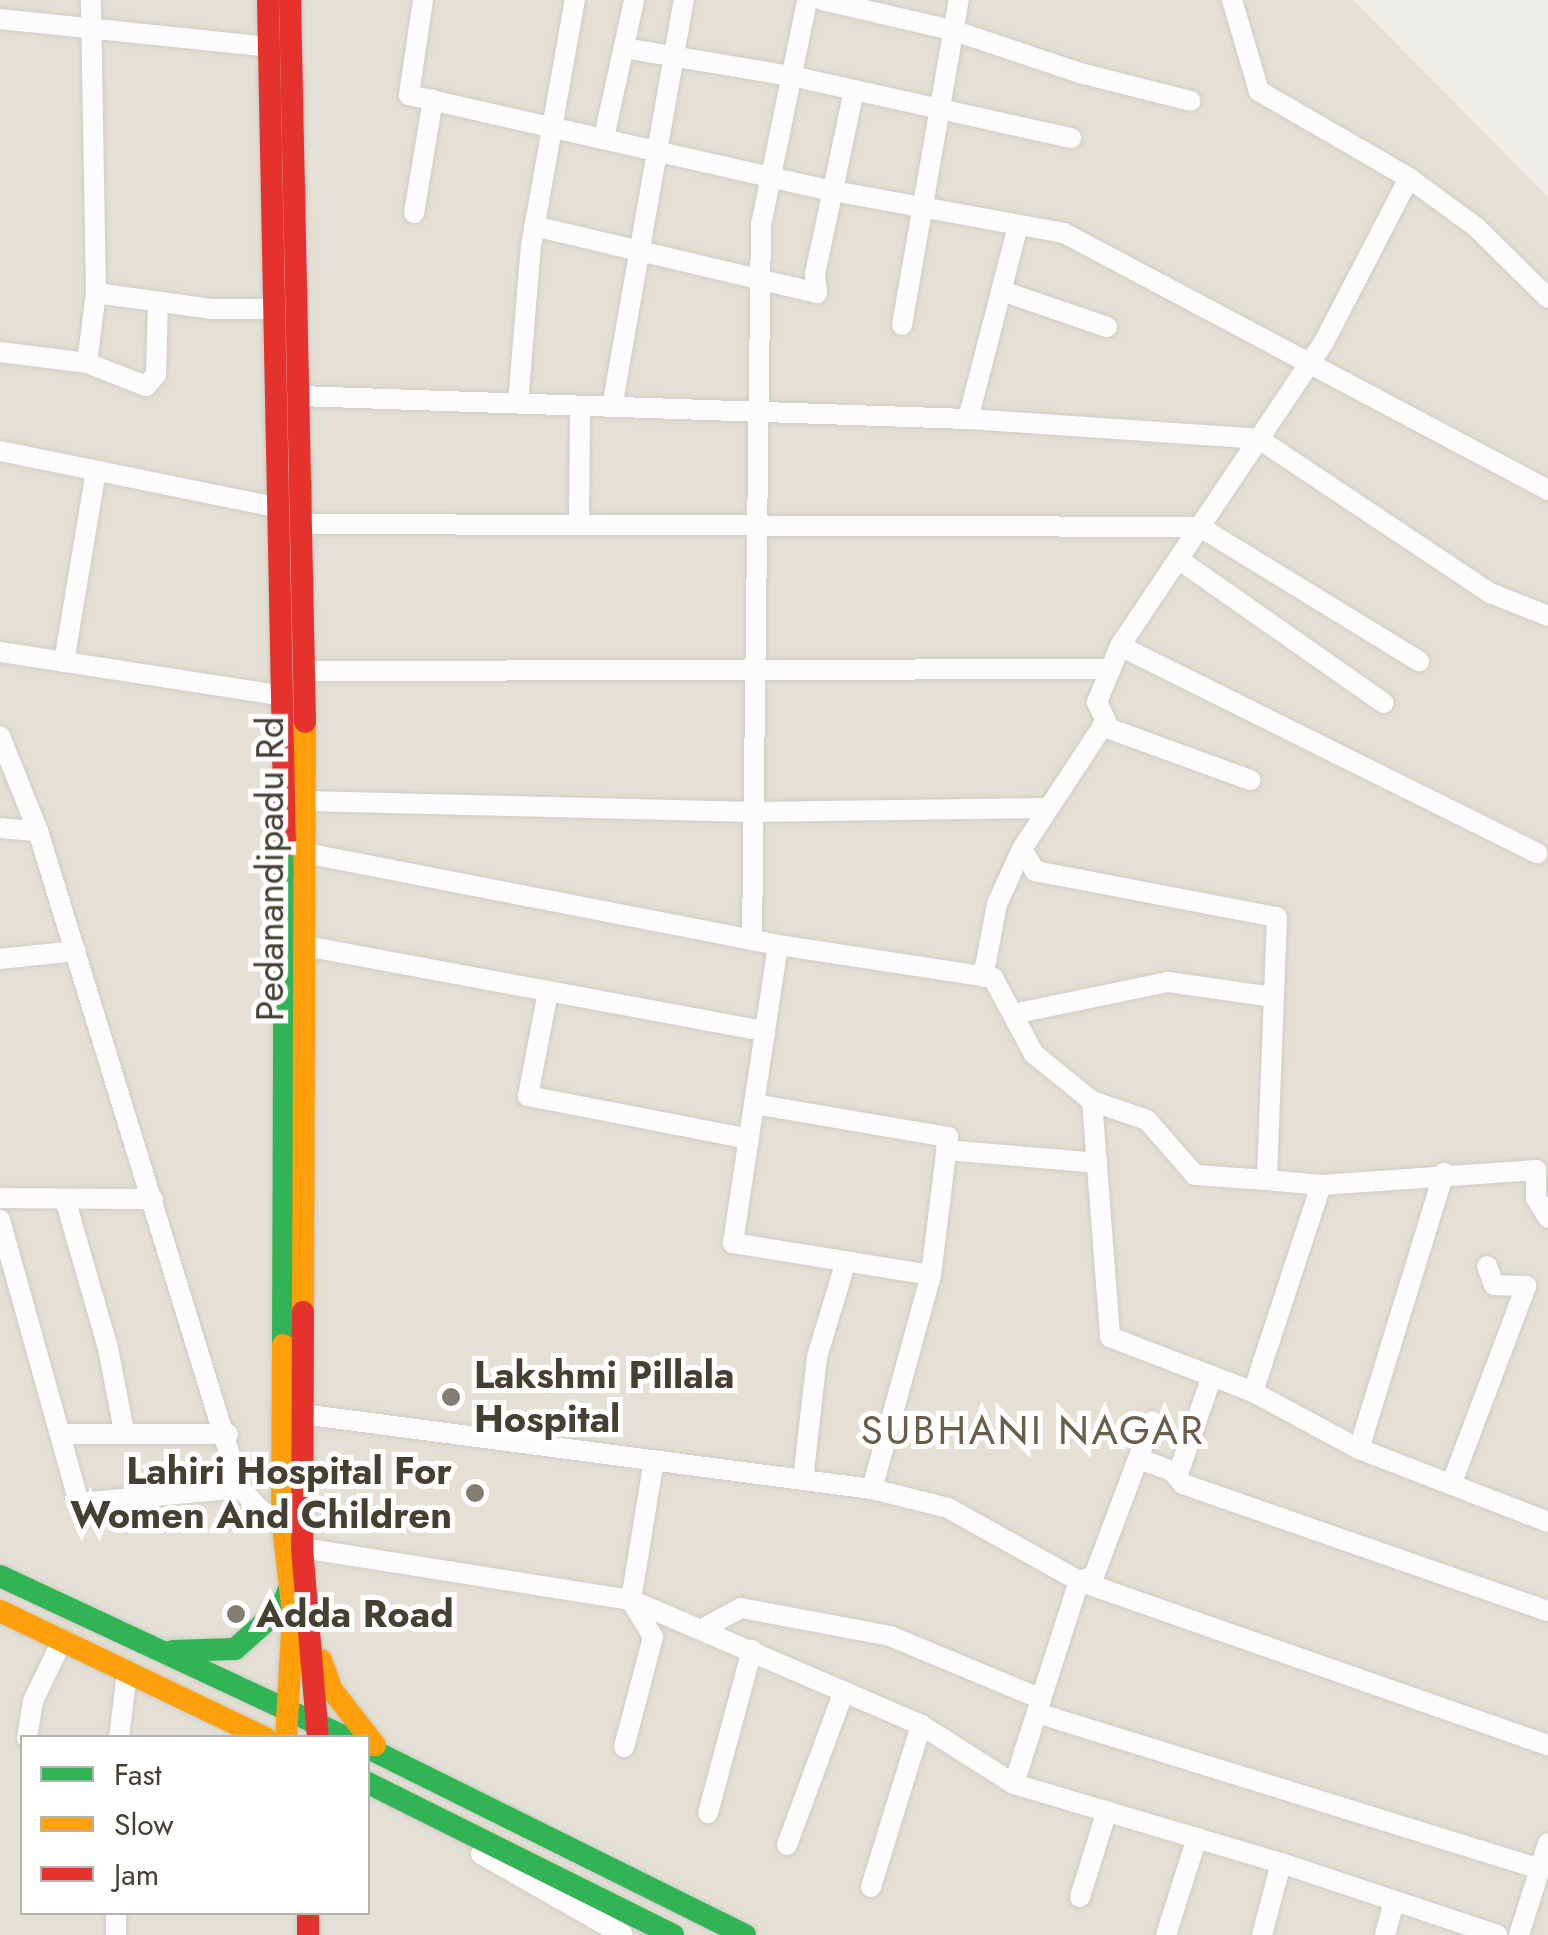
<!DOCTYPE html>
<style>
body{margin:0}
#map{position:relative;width:1548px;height:1935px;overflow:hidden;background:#f0eee8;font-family:Jost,sans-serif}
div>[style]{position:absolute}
.residential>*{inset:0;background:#e5e0d5}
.roads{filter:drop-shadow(0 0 2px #ceccc5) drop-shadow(0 0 2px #ceccc5)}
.street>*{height:20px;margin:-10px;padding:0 10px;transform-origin:10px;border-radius:10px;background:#fdfcfc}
.fast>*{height:22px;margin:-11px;padding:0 11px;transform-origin:11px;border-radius:11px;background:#30b455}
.slow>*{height:22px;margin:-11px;padding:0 11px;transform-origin:11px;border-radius:11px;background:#ff9f0a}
.jam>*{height:22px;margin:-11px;padding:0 11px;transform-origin:11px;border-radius:11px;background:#e5322d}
.dots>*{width:28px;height:28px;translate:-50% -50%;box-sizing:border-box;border:5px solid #fff;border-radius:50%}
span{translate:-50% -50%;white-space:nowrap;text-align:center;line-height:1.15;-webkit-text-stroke:10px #fff;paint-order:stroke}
.street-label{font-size:38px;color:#464033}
.poi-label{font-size:38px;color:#464033;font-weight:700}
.left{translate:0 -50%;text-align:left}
.right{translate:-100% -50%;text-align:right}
.neighbourhood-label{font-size:40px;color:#6a5e4a;letter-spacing:2.5px}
.legend{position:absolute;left:20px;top:1735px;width:350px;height:180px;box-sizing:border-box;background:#fff;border:2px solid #b5b3ad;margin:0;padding:12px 18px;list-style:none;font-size:30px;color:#464033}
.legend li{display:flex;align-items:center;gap:20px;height:50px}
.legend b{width:50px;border:2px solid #b5b3ad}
</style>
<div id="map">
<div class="residential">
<i style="clip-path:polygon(evenodd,0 0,1353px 0,1548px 197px,1548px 1935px,0 1935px,0 0,22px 1738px,368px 1738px,368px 1912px,22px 1912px,22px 1738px)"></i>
</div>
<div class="roads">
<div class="street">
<i style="left:423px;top:0;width:96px;rotate:98.4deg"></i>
<i style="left:409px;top:95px;width:435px;rotate:12.8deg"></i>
<i style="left:833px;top:191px;width:235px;rotate:10.3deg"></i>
<i style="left:1064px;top:233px;width:548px;rotate:27.97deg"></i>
<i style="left:822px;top:0;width:137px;rotate:13.1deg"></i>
<i style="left:955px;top:31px;width:132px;rotate:18.6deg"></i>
<i style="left:1080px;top:73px;width:114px;rotate:14.2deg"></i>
<i style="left:1232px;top:0;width:95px;rotate:73.5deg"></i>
<i style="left:1259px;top:91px;width:173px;rotate:30.1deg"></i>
<i style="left:0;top:19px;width:273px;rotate:5.9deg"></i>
<i style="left:624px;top:48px;width:169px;rotate:9.5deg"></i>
<i style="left:791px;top:76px;width:287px;rotate:12.5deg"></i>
<i style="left:604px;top:137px;width:140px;rotate:-77.6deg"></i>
<i style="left:414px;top:213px;width:115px;rotate:-80.5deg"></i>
<i style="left:534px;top:226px;width:291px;rotate:13.3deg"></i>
<i style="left:817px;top:293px;width:19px;rotate:-96deg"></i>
<i style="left:815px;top:274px;width:188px;rotate:-78deg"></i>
<i style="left:1002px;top:291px;width:111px;rotate:18.9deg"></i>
<i style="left:96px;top:293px;width:116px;rotate:7.9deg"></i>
<i style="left:211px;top:309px;width:66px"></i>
<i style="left:1548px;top:298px;width:101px;rotate:-135.4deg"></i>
<i style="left:1476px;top:227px;width:83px;rotate:-143.8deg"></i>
<i style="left:1409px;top:178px;width:185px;rotate:117.4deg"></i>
<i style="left:1324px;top:342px;width:366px;rotate:123.9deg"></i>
<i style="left:1120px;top:646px;width:61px;rotate:112.3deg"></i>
<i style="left:1097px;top:702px;width:21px;rotate:65deg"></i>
<i style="left:1106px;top:721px;width:153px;rotate:123.3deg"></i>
<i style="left:1022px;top:849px;width:26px;rotate:59deg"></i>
<i style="left:1035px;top:871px;width:246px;rotate:10.8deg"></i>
<i style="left:1277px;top:917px;width:263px;rotate:92.2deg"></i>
<i style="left:1267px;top:1180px;width:54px;rotate:5.3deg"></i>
<i style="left:1321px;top:1185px;width:216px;rotate:-4deg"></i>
<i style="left:1536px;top:1170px;width:28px;rotate:90deg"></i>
<i style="left:1536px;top:1198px;width:23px;rotate:59deg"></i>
<i style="left:902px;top:325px;width:330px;rotate:-80.1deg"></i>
<i style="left:0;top:352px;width:88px;rotate:7.2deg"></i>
<i style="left:87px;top:363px;width:63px;rotate:21.3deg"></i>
<i style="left:146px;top:386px;width:15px;rotate:-48deg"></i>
<i style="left:156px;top:375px;width:72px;rotate:-88.4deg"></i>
<i style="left:87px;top:363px;width:71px;rotate:-82.7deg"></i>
<i style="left:96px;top:293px;width:293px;rotate:-91deg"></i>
<i style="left:299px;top:396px;width:669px;rotate:1.97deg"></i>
<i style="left:968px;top:419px;width:292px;rotate:3.9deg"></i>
<i style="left:1259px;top:439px;width:278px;rotate:33.7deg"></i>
<i style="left:1490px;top:593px;width:62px;rotate:21.6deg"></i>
<i style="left:518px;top:403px;width:158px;rotate:-85.3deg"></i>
<i style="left:531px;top:246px;width:250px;rotate:-79.9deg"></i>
<i style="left:612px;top:407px;width:413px;rotate:-80deg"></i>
<i style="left:968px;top:419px;width:200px;rotate:-75.5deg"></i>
<i style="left:0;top:451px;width:286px;rotate:11.5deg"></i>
<i style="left:302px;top:524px;width:898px;rotate:0.19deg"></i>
<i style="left:1200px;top:527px;width:257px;rotate:31.5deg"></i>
<i style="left:579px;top:525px;width:119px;rotate:-89.5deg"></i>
<i style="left:1178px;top:559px;width:251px;rotate:35deg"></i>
<i style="left:1120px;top:646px;width:466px;rotate:26.4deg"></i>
<i style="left:0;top:652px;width:287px;rotate:8.8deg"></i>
<i style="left:64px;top:662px;width:194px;rotate:-80.5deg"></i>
<i style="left:305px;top:671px;width:806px;rotate:-0.14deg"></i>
<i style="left:1102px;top:726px;width:158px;rotate:20deg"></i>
<i style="left:0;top:736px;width:102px;rotate:68.2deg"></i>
<i style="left:38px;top:831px;width:687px;rotate:72.91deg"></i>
<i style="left:240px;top:1488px;width:33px;rotate:47deg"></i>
<i style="left:262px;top:1512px;width:21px;rotate:14deg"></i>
<i style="left:306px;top:801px;width:448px;rotate:1.4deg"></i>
<i style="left:754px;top:812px;width:291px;rotate:-0.8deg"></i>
<i style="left:0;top:828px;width:38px;rotate:5deg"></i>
<i style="left:305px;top:853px;width:482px;rotate:11deg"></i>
<i style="left:778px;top:945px;width:218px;rotate:8.7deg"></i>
<i style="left:993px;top:978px;width:86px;rotate:61.7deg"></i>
<i style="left:1034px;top:1054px;width:75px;rotate:39deg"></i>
<i style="left:1092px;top:1101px;width:237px;rotate:85.6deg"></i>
<i style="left:1110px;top:1337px;width:153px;rotate:21deg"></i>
<i style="left:1253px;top:1392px;width:120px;rotate:28.3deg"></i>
<i style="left:1359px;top:1449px;width:203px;rotate:21.1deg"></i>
<i style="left:752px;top:938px;width:713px;rotate:-89.28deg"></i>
<i style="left:761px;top:225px;width:230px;rotate:-78.4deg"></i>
<i style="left:305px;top:946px;width:468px;rotate:10.5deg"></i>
<i style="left:0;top:959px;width:76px;rotate:-6deg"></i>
<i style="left:983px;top:977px;width:74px;rotate:-79.1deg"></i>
<i style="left:997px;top:904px;width:60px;rotate:-65.6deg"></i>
<i style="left:548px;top:992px;width:106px;rotate:100.9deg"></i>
<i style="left:528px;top:1096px;width:225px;rotate:11deg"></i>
<i style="left:1013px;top:1014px;width:158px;rotate:-11.7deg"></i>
<i style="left:1168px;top:982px;width:105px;rotate:8.2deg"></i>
<i style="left:1092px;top:1101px;width:58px;rotate:19.1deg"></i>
<i style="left:1147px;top:1120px;width:73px;rotate:48.9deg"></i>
<i style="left:1195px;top:1175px;width:72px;rotate:4deg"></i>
<i style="left:754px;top:1104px;width:197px;rotate:9.7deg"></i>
<i style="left:948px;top:1137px;width:139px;rotate:97deg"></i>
<i style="left:931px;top:1275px;width:201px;rotate:-170.8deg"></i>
<i style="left:733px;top:1243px;width:141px;rotate:-81.4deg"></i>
<i style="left:754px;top:1104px;width:161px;rotate:-81.4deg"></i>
<i style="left:946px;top:1150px;width:152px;rotate:4.9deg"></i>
<i style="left:0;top:1198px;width:153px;rotate:0.4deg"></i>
<i style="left:65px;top:1199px;width:155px;rotate:73.9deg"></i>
<i style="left:108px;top:1348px;width:85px;rotate:79.1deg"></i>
<i style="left:0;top:1220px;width:294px;rotate:74.4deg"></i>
<i style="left:79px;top:1503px;width:162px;rotate:-5.3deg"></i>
<i style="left:1253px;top:1392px;width:218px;rotate:-71.8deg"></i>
<i style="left:302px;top:1414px;width:575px;rotate:7.5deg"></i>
<i style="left:872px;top:1489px;width:78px;rotate:14deg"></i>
<i style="left:948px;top:1508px;width:150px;rotate:29.1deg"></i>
<i style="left:1079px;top:1581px;width:213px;rotate:107.8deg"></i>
<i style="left:1014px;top:1784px;width:278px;rotate:16.5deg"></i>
<i style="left:62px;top:1434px;width:166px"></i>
<i style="left:1359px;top:1449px;width:289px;rotate:-72.9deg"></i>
<i style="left:1139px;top:1459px;width:35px;rotate:20deg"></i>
<i style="left:1172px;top:1471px;width:17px;rotate:50deg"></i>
<i style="left:1183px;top:1484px;width:386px;rotate:19.2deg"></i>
<i style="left:1177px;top:1477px;width:107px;rotate:-70.9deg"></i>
<i style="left:803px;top:1480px;width:124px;rotate:-83.5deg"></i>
<i style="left:817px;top:1357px;width:100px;rotate:-73.2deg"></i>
<i style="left:1451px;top:1485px;width:213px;rotate:-69.3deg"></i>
<i style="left:1526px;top:1286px;width:32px;rotate:-178deg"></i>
<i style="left:1494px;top:1285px;width:20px;rotate:-110deg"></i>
<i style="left:872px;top:1489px;width:222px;rotate:-74.6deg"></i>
<i style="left:302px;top:1548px;width:333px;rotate:9deg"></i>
<i style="left:631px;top:1600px;width:316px;rotate:23.3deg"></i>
<i style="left:921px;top:1725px;width:110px;rotate:32.4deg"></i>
<i style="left:1079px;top:1581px;width:497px;rotate:19.3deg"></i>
<i style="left:1079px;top:1581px;width:16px;rotate:-18deg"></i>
<i style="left:1094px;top:1576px;width:165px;rotate:-69.4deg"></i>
<i style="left:704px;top:1628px;width:42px;rotate:-28.4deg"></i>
<i style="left:741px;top:1608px;width:152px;rotate:10.6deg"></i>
<i style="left:890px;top:1636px;width:164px;rotate:22.6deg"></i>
<i style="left:1037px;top:1713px;width:527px;rotate:17.23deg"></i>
<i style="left:27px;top:1738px;width:37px;rotate:-81deg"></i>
<i style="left:33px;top:1701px;width:67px;rotate:-64.2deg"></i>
<i style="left:119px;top:1738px;width:65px;rotate:-83deg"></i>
<i style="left:624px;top:1747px;width:114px;rotate:-75.2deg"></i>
<i style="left:653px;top:1637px;width:43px;rotate:-120.7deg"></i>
<i style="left:631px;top:1600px;width:142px;rotate:-80.7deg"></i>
<i style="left:708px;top:1813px;width:169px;rotate:-74.9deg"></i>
<i style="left:787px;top:1845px;width:164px;rotate:-69.7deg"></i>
<i style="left:481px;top:1854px;width:163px;rotate:29.7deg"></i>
<i style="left:871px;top:1887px;width:170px;rotate:-72.8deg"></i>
<i style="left:1080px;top:1897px;width:90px;rotate:-72.6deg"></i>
<i style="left:116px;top:1935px;width:23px;rotate:-90deg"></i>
<i style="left:1166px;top:1935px;width:102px;rotate:-72.3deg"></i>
<i style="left:1262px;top:1935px;width:74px;rotate:-75.2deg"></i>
<i style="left:1281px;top:1863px;width:228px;rotate:18.4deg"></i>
<i style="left:1385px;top:1935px;width:35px;rotate:-75deg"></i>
<i style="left:1519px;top:1935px;width:96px;rotate:-72.5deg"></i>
</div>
<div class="fast">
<i style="left:283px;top:1345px;width:499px;rotate:-89.8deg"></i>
<i style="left:0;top:1576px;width:383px;rotate:25deg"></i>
<i style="left:173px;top:1651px;width:62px;rotate:-1.8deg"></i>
<i style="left:235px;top:1649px;width:62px;rotate:-41.7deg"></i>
<i style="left:281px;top:1608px;width:23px;rotate:-67deg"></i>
<i style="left:368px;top:1748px;width:421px;rotate:26.4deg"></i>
<i style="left:368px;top:1783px;width:341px;rotate:26.5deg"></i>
</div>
<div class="slow">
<i style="left:303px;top:1312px;width:590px;rotate:-89.81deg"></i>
<i style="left:283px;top:1345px;width:172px;rotate:90.3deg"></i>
<i style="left:282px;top:1517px;width:98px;rotate:83.5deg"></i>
<i style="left:293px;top:1614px;width:124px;rotate:93.2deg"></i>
<i style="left:0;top:1611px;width:294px;rotate:25.6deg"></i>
<i style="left:321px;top:1660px;width:32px;rotate:70deg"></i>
<i style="left:332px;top:1690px;width:70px;rotate:52deg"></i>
</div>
<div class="jam">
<i style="left:268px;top:0;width:846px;rotate:88.85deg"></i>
<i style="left:290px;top:0;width:722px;rotate:88.81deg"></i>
<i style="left:303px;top:1312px;width:236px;rotate:90.2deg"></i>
<i style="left:302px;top:1548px;width:191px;rotate:85.2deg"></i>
<i style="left:308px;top:1912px;width:23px;rotate:90deg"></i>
</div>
</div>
<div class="dots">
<i style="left:451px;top:1397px;background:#827d72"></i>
<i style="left:475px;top:1493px;background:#827d72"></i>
<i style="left:236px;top:1614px;background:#827d72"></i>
</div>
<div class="street-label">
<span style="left:270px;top:869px;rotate:-90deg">Pedanandipadu Rd</span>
</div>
<div class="poi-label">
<span class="left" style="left:474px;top:1397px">Lakshmi Pillala<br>Hospital</span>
<span class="right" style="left:452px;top:1493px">Lahiri Hospital For<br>Women And Children</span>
<span class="left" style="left:256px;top:1614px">Adda Road</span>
</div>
<div class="neighbourhood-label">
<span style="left:1033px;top:1430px">SUBHANI NAGAR</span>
</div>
<ul class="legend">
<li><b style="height:12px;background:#30b455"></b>Fast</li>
<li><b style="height:12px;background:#ff9f0a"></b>Slow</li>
<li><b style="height:12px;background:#e5322d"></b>Jam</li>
</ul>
</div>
